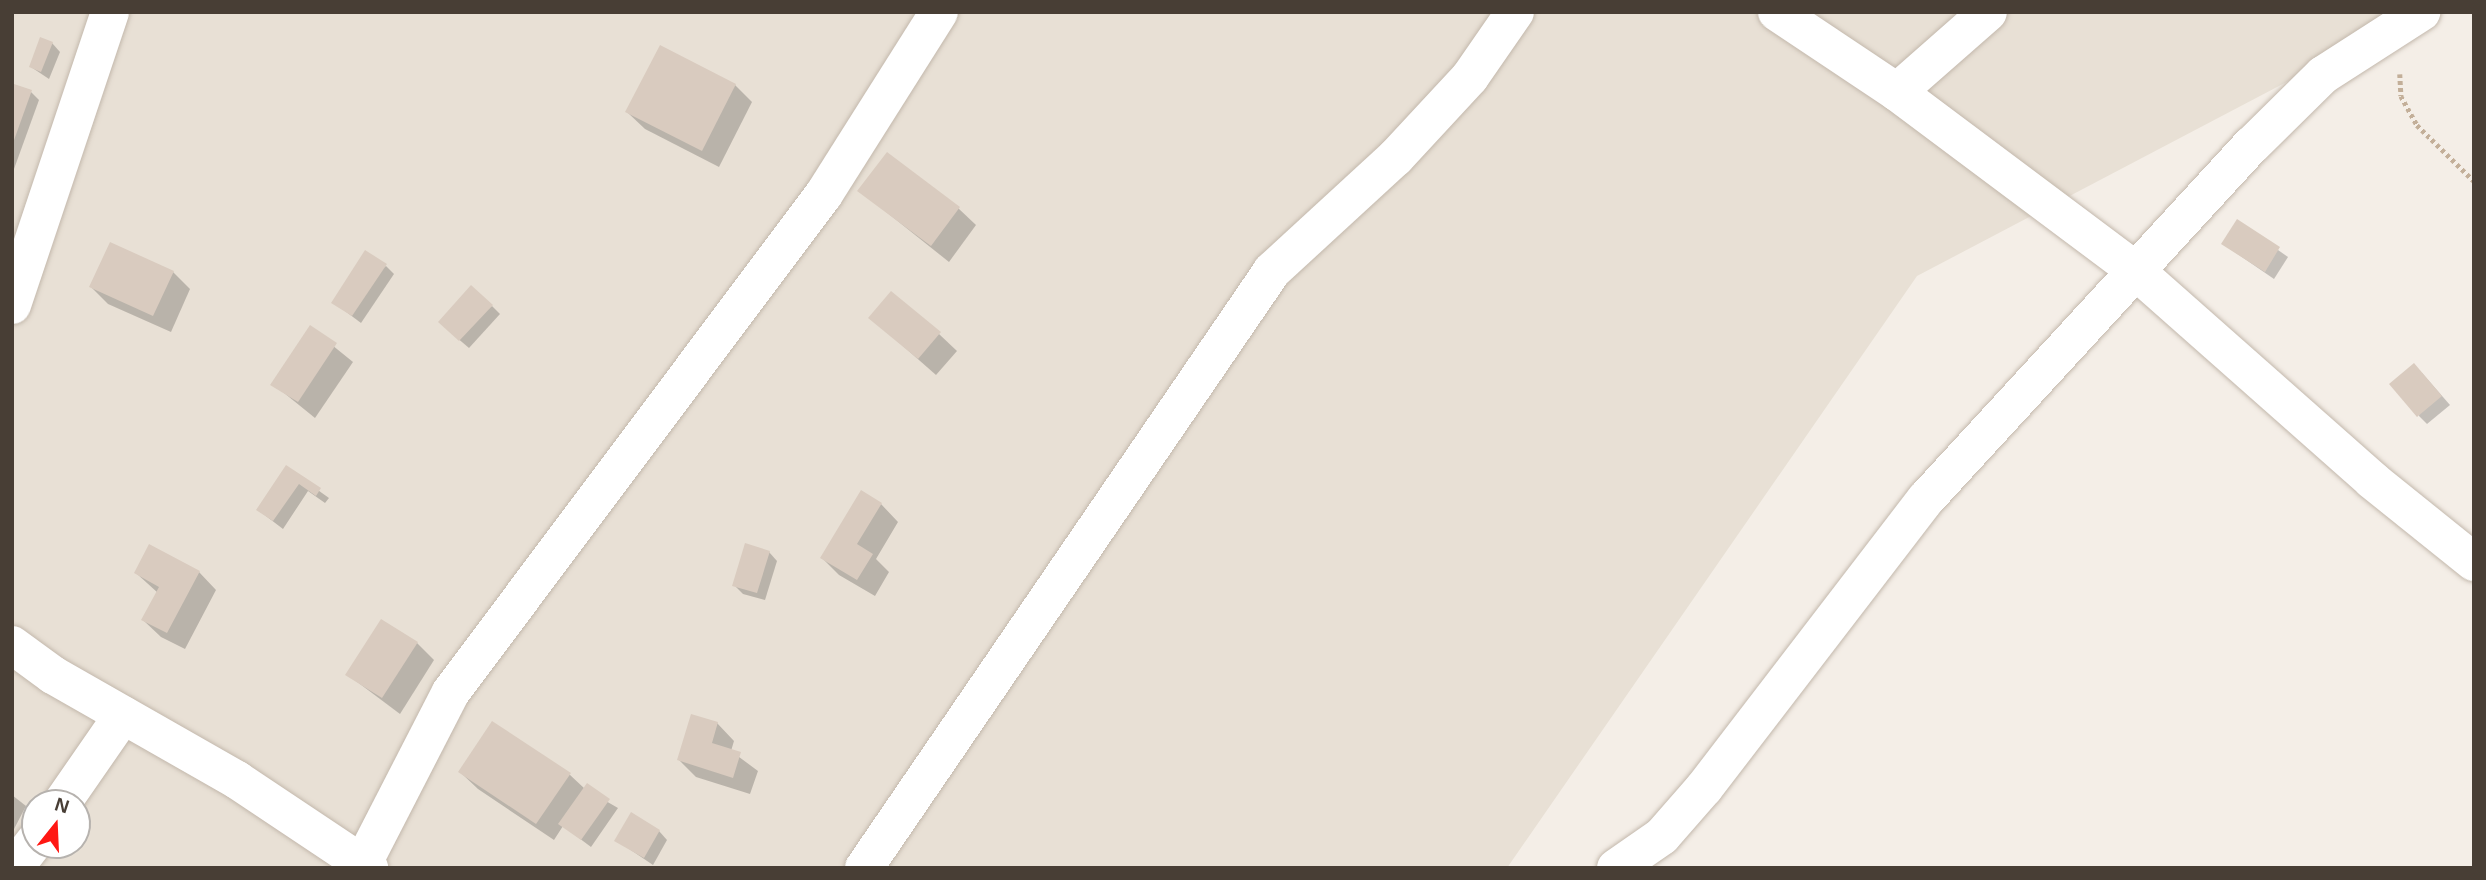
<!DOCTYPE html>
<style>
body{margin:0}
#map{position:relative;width:2486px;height:880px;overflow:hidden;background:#f4eee7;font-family:Arial,sans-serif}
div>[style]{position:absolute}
.residential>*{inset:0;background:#e8e0d5}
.shadow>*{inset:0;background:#0003}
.building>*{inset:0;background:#d9cbbf}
.path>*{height:4.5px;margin-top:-2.25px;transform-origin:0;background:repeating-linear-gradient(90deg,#c3af99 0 3.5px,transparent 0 7px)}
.roads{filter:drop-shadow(0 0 2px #c3b8ac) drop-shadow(0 0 2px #c3b8ac)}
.minor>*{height:38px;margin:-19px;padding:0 19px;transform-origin:19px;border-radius:19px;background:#fff}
span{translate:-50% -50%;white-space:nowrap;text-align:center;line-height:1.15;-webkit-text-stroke:6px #fff;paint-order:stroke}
.frame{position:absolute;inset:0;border:14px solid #483e35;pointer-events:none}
.north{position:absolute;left:21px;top:789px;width:70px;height:70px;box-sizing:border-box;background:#fff;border:2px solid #b6b2ae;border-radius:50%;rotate:18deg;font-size:19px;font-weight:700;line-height:28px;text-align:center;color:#483e35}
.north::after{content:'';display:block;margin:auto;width:24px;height:32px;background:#ff1713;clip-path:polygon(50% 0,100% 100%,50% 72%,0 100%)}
</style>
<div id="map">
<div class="residential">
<i style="clip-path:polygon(evenodd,12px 12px,2420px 12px,1917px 276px,1507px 868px,12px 868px,12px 12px,35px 803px,77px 803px,77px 845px,35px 845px,35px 803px)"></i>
</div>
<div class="shadow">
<i style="clip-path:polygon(52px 43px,60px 52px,49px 79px,31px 67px)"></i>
<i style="clip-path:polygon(735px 85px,752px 102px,719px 167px,645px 129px,627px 112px)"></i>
<i style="clip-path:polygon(31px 92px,39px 100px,14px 169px,12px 94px)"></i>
<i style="clip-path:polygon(860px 191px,958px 208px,976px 225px,949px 262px)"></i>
<i style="clip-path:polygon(2238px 222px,2288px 257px,2274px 279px,2223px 244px)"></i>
<i style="clip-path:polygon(386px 266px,394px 274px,361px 323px,333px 302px)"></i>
<i style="clip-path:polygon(173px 272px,190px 289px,171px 332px,108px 304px,91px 287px)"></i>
<i style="clip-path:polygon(492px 306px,500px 314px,469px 348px,449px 331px)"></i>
<i style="clip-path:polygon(870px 317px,939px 334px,957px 351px,936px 375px)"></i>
<i style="clip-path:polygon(311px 328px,353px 362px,315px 418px,273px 384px)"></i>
<i style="clip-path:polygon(2422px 373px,2450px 405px,2427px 424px,2419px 416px)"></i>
<i style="clip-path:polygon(287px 468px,329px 498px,325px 503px,308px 491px,283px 529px,258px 510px)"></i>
<i style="clip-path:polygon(881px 504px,898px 522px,876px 559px,889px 572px,875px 596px,839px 575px,822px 558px)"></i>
<i style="clip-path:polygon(769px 552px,777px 561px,765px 600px,743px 594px,734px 585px)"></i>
<i style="clip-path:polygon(199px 572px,216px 590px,185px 649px,161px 637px,143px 620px,158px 593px,136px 573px)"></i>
<i style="clip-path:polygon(417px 643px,434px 660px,400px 714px,348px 675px)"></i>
<i style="clip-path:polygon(717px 723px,734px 741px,731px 751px,758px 771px,750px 794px,696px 777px,679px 760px)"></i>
<i style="clip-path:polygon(460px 772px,569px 774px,585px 789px,618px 808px,591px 847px,563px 826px,554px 840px,478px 789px)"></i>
<i style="clip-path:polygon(12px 795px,26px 806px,13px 831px,12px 831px)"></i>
<i style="clip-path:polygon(659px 831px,667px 840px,653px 865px,616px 840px)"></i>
</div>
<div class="building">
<i style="clip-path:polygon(40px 37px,53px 42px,41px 72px,29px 67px)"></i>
<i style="clip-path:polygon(660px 45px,736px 84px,702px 151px,625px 112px)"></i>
<i style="clip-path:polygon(14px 84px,32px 90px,13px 143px,12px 89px)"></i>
<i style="clip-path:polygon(887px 152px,960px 207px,931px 246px,857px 191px)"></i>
<i style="clip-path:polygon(2237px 219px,2280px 247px,2265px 272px,2221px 244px)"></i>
<i style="clip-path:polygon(110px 242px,174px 271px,153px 316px,89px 287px)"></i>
<i style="clip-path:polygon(365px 250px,387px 264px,352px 316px,331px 303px)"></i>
<i style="clip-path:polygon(471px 285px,493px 305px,459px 341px,438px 322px)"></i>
<i style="clip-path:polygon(891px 291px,941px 332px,918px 359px,868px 318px)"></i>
<i style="clip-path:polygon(310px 325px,337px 343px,298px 402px,270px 385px)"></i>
<i style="clip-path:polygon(2414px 363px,2442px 396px,2417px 417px,2389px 384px)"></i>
<i style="clip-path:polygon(286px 465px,321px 488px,316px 496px,299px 484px,273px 521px,256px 510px)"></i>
<i style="clip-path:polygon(861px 490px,882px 503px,857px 544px,873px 554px,857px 580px,820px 558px)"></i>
<i style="clip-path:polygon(745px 543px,770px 551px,757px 593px,732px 586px)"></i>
<i style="clip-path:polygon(149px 544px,200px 571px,167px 633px,141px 620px,159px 587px,134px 573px)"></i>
<i style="clip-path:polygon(381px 619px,418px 642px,382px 698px,345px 675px)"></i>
<i style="clip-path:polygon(691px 714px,718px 722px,712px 743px,741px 752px,733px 778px,677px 760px)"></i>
<i style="clip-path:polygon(492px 721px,571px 773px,536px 824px,458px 772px)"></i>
<i style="clip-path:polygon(587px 783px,610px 799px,581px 840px,558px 824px)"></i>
<i style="clip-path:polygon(631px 812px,660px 830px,644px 858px,614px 841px)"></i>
</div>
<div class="path">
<i style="left:2400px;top:74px;width:22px;rotate:87deg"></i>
<i style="left:2401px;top:96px;width:33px;rotate:61deg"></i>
<i style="left:2417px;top:125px;width:80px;rotate:44.5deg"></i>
</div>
<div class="roads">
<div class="minor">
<i style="left:1777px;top:12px;width:144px;rotate:33.7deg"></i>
<i style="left:1897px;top:92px;width:299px;rotate:36.8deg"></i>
<i style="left:2136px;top:271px;width:315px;rotate:41.5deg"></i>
<i style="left:2372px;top:480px;width:131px;rotate:38.8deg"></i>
<i style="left:1897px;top:92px;width:121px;rotate:-41.3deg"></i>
<i style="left:12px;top:305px;width:309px;rotate:-71.5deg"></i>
<i style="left:12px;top:645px;width:51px;rotate:36.2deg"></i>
<i style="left:53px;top:675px;width:212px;rotate:29.7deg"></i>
<i style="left:237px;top:780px;width:159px;rotate:33.7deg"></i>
<i style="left:62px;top:803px;width:107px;rotate:-55.3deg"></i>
<i style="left:363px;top:863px;width:192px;rotate:-62.8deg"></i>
<i style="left:451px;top:692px;width:622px;rotate:-53.17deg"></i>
<i style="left:824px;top:194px;width:215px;rotate:-57.7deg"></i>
<i style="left:14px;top:868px;width:34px;rotate:-52deg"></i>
<i style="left:864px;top:868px;width:723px;rotate:-55.65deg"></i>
<i style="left:1272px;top:271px;width:167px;rotate:-42.6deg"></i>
<i style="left:1395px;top:158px;width:110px;rotate:-47.2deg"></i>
<i style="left:1470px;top:77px;width:79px;rotate:-55.3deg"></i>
<i style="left:1616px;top:868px;width:56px;rotate:-34.8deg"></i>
<i style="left:1662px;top:836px;width:64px;rotate:-48.8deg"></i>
<i style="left:1704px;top:788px;width:364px;rotate:-52.5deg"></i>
<i style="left:1926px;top:499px;width:481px;rotate:-47.4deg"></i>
<i style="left:2252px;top:145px;width:100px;rotate:-44.6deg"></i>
<i style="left:2323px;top:75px;width:117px;rotate:-32.7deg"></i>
</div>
</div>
<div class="frame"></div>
<div class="north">N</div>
</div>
